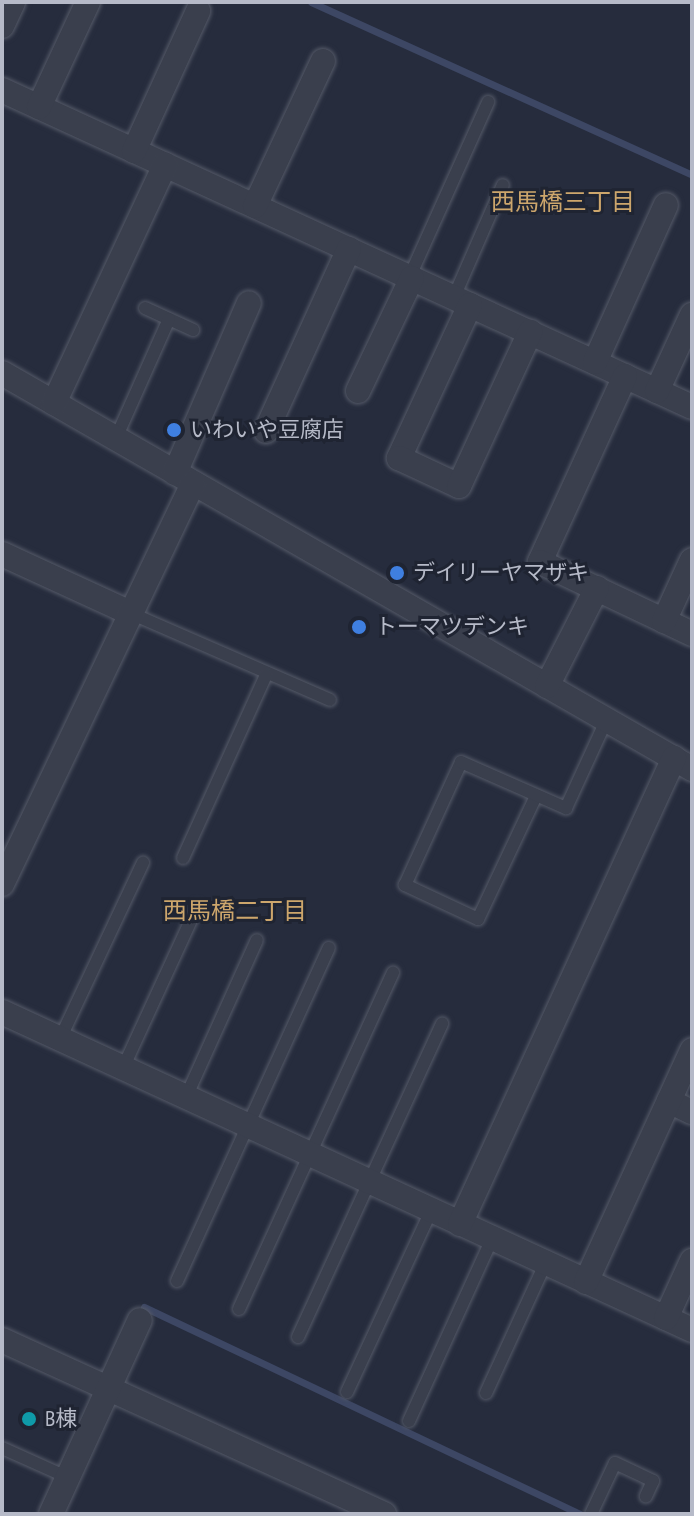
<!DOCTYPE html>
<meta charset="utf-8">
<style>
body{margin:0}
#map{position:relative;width:694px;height:1516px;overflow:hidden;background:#262c3d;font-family:"PT Sans Narrow","Noto Sans JP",sans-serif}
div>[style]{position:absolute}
.stream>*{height:7px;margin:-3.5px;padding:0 3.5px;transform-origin:3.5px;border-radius:3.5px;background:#3d4764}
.roads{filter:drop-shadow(0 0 2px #555a68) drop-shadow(0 0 2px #555a68)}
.service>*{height:12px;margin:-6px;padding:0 6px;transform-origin:6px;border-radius:6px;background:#3a3f4d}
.minor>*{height:24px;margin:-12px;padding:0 12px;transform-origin:12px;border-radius:12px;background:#3a3f4d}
.dots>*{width:22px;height:22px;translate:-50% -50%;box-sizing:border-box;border:4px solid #1f2432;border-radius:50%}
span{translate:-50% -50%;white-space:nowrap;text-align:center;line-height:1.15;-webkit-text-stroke:6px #1f2432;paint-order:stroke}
.poi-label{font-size:22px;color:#b6bac8}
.left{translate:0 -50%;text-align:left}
.neighbourhood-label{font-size:24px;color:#cda66c}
.frame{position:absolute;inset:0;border:4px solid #b6bac8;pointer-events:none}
</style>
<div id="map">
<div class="stream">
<i style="left:311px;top:2px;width:418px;rotate:24.4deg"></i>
<i style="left:144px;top:1307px;width:483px;rotate:25.4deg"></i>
</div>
<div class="roads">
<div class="service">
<i style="left:412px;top:278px;width:11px;rotate:-80deg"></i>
<i style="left:414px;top:267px;width:181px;rotate:-65.8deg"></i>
<i style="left:454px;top:297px;width:122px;rotate:-66.4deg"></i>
<i style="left:145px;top:308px;width:53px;rotate:24.6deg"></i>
<i style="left:116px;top:438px;width:130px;rotate:-66deg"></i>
<i style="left:130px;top:613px;width:218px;rotate:23.5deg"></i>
<i style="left:536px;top:796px;width:136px;rotate:115.2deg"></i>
<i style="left:478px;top:919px;width:81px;rotate:-155deg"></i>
<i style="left:405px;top:885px;width:135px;rotate:-65.5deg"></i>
<i style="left:461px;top:762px;width:115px;rotate:23.7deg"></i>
<i style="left:566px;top:808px;width:96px;rotate:-65.3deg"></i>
<i style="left:183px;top:858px;width:201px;rotate:-65.6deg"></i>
<i style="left:60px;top:1039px;width:195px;rotate:-64.8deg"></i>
<i style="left:123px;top:1068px;width:177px;rotate:-65.3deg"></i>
<i style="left:186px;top:1097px;width:172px;rotate:-65.7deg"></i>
<i style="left:177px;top:1281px;width:366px;rotate:-65.5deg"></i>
<i style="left:239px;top:1309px;width:370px;rotate:-65.4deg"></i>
<i style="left:298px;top:1337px;width:345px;rotate:-65.3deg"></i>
<i style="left:347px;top:1392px;width:200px;rotate:-65.1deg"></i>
<i style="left:486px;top:1393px;width:142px;rotate:-65.4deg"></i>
<i style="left:409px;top:1421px;width:200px;rotate:-65.5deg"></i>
<i style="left:2px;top:1448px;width:61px;rotate:24.1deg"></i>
<i style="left:591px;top:1514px;width:56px;rotate:-64.8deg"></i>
<i style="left:615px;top:1463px;width:42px;rotate:25.3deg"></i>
<i style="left:653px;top:1481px;width:17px;rotate:115deg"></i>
</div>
<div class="minor">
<i style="left:2px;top:26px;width:26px;rotate:-65deg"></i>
<i style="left:2px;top:90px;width:759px;rotate:24.68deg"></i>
<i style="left:39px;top:107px;width:116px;rotate:-65deg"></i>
<i style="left:134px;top:151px;width:154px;rotate:-65.4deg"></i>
<i style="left:255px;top:206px;width:160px;rotate:-64.9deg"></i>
<i style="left:470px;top:305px;width:169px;rotate:114.9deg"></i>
<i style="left:399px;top:458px;width:66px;rotate:25deg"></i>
<i style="left:459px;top:486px;width:170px;rotate:-65.2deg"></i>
<i style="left:595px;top:362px;width:172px;rotate:-65.7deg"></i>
<i style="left:2px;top:373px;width:796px;rotate:29.85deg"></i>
<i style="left:625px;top:376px;width:205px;rotate:114.6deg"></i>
<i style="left:540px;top:562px;width:168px;rotate:25.3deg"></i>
<i style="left:358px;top:391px;width:125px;rotate:-64.5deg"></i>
<i style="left:657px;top:391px;width:84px;rotate:-65.3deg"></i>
<i style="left:54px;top:403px;width:263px;rotate:-65deg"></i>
<i style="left:266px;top:431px;width:200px;rotate:-65.5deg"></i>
<i style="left:175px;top:473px;width:185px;rotate:-66.5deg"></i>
<i style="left:2px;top:554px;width:141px;rotate:24.7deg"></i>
<i style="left:664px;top:621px;width:67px;rotate:-65.3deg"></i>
<i style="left:547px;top:686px;width:110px;rotate:-63deg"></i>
<i style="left:2px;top:884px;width:444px;rotate:-64.5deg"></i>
<i style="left:2px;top:1012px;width:760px;rotate:24.74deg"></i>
<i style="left:669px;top:1101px;width:25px;rotate:26deg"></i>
<i style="left:460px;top:1224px;width:513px;rotate:-65.33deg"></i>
<i style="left:586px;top:1282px;width:255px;rotate:-65.4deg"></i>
<i style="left:666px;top:1318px;width:63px;rotate:-65.5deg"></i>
<i style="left:2px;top:1340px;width:420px;rotate:24.5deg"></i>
<i style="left:51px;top:1514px;width:213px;rotate:-65.4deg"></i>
</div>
</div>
<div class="dots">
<i style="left:174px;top:430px;background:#3f7fe0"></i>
<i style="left:397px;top:573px;background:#3f7fe0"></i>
<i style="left:359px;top:627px;background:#3f7fe0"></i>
<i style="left:29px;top:1419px;background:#0f9aa8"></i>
</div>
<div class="poi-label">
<span class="left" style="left:190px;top:430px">いわいや豆腐店</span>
<span class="left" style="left:413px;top:573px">デイリーヤマザキ</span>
<span class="left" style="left:375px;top:627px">トーマツデンキ</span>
<span class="left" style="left:45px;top:1419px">B棟</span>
</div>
<div class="neighbourhood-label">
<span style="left:563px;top:202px">西馬橋三丁目</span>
<span style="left:235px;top:911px">西馬橋二丁目</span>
</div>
<div class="frame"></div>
</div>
